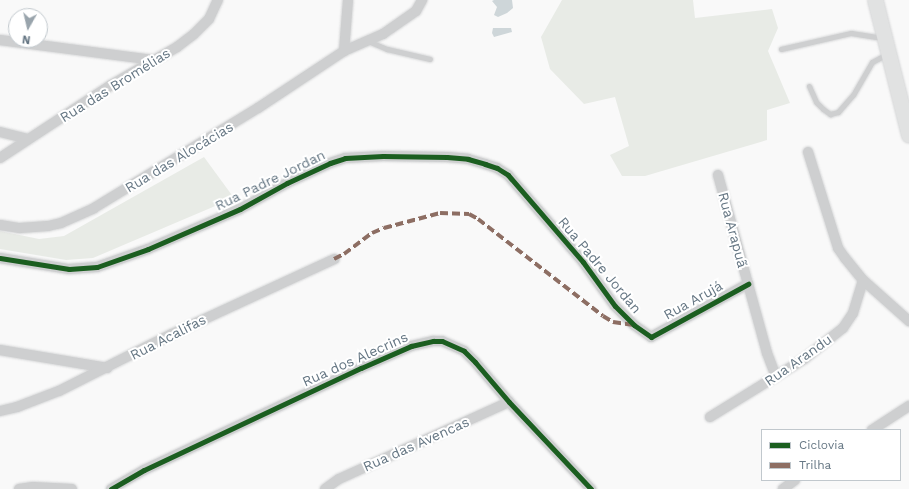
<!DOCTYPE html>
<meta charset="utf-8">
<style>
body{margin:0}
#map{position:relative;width:909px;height:489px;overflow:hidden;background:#f9f9f9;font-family:"Work Sans",sans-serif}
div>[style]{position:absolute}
.green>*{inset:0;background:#e8ebe6}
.water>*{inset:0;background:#ced6d9}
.roads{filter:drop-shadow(0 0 1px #d5d6d7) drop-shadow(0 0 1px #d5d6d7)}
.lane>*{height:5px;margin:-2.5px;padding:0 2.5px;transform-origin:2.5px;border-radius:2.5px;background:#cecfd0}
.street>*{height:10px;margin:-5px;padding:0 5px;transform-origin:5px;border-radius:5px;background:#cecfd0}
.secondary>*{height:15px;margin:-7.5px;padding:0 7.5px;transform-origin:7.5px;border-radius:7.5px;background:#e1e2e2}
.quiet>*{height:4px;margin-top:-2px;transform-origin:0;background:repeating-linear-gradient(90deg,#8d6e63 0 8px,transparent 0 12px)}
.cycleway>*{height:5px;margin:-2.5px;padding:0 2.5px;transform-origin:2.5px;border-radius:2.5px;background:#1b5e20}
span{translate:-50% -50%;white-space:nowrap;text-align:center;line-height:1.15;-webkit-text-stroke:4px #fff;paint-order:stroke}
.street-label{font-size:14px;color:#657683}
.legend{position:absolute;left:761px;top:429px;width:140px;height:52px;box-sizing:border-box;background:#fff;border:1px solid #c1c8cd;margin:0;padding:5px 7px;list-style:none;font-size:12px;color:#657683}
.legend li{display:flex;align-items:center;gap:8px;height:20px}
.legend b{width:20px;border:1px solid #c1c8cd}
.north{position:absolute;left:8px;top:8px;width:40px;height:40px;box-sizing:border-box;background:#fff;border:1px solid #c1c8cd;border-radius:50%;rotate:188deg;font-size:11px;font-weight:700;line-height:16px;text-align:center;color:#657683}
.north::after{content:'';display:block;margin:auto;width:14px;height:18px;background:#99a4ac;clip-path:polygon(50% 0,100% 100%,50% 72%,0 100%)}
</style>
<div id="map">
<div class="green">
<i style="clip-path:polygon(562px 0,693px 0,695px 18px,772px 9px,778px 28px,768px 51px,790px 103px,767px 110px,767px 140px,645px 176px,622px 176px,610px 155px,629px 146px,615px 97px,584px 104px,550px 69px,541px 37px)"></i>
<i style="clip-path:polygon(204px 157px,234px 198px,93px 258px,66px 260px,0 249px,0 231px,39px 239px,64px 236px)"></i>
</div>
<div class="water">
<i style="clip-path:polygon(494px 0,512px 0,513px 8px,507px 13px,498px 17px,494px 15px,497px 7px,492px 1px)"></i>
<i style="clip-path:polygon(493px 28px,511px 28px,512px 32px,494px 37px,492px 33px)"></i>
</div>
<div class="roads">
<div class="lane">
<i style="left:368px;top:41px;width:21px;rotate:23deg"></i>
<i style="left:387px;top:49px;width:44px;rotate:13.1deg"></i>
<i style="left:781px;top:49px;width:72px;rotate:-12.9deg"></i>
<i style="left:851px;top:33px;width:32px;rotate:9deg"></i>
<i style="left:809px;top:86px;width:17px;rotate:66deg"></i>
<i style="left:816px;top:102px;width:10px;rotate:45deg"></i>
<i style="left:823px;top:109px;width:9px;rotate:36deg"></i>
<i style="left:830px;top:114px;width:8px;rotate:-14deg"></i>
<i style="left:838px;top:112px;width:23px;rotate:-49deg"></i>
<i style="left:853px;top:95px;width:38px;rotate:-60deg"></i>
<i style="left:872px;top:62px;width:17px;rotate:-28deg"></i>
</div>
<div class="street">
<i style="left:0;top:40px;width:154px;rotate:7.4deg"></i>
<i style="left:344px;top:51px;width:51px;rotate:-85.5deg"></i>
<i style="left:0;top:132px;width:29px;rotate:14deg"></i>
<i style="left:808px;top:152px;width:101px;rotate:72.6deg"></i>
<i style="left:838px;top:248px;width:12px;rotate:55deg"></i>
<i style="left:845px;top:258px;width:28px;rotate:51deg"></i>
<i style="left:863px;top:280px;width:62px;rotate:41.7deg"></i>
<i style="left:0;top:158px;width:133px;rotate:-33.3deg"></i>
<i style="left:111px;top:85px;width:76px;rotate:-29.9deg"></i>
<i style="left:177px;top:47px;width:21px;rotate:-37deg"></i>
<i style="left:194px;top:34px;width:21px;rotate:-45deg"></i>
<i style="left:209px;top:19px;width:21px;rotate:-65deg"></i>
<i style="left:718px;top:175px;width:185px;rotate:74.6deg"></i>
<i style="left:767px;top:353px;width:25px;rotate:69deg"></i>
<i style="left:0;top:225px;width:20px;rotate:9deg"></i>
<i style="left:20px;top:228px;width:28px;rotate:-4deg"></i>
<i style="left:48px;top:226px;width:13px;rotate:-13deg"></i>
<i style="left:61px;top:223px;width:36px;rotate:-24deg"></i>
<i style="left:94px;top:208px;width:192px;rotate:-31.4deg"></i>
<i style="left:258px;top:108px;width:103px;rotate:-33.5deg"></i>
<i style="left:344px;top:51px;width:43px;rotate:-23.6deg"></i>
<i style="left:383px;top:34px;width:40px;rotate:-34.9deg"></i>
<i style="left:416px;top:11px;width:13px;rotate:-61deg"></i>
<i style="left:0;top:258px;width:70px;rotate:9.1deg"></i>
<i style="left:69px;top:269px;width:28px;rotate:-4deg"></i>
<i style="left:97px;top:267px;width:54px;rotate:-19.4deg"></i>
<i style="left:148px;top:249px;width:100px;rotate:-23.5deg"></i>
<i style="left:240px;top:209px;width:54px;rotate:-29deg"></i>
<i style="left:287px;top:183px;width:47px;rotate:-24.9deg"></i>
<i style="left:330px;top:163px;width:16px;rotate:-18deg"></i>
<i style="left:345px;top:158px;width:38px;rotate:-3deg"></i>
<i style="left:383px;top:156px;width:64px;rotate:0.9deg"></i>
<i style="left:447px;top:157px;width:21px;rotate:5deg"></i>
<i style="left:468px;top:159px;width:18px;rotate:16deg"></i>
<i style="left:485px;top:164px;width:13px;rotate:18deg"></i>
<i style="left:497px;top:168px;width:13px;rotate:32deg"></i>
<i style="left:508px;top:175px;width:115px;rotate:49.2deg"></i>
<i style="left:583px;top:262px;width:54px;rotate:54deg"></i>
<i style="left:615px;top:306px;width:27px;rotate:45deg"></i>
<i style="left:634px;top:325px;width:21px;rotate:35deg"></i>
<i style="left:651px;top:337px;width:111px;rotate:-28.7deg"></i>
<i style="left:0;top:350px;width:109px;rotate:9.5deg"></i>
<i style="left:0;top:411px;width:17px;rotate:-13deg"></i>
<i style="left:17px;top:407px;width:45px;rotate:-20.9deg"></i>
<i style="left:59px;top:391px;width:127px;rotate:-26.8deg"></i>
<i style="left:172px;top:334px;width:179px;rotate:-24.8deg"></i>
<i style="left:710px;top:417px;width:110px;rotate:-31.7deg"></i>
<i style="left:804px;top:359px;width:50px;rotate:-38.5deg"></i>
<i style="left:843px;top:328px;width:18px;rotate:-56deg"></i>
<i style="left:853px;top:313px;width:34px;rotate:-73deg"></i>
<i style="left:872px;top:430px;width:44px;rotate:-33deg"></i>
<i style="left:19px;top:489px;width:14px;rotate:-8deg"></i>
<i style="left:33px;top:487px;width:39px;rotate:3deg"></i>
<i style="left:111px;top:489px;width:38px;rotate:-30deg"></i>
<i style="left:144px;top:470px;width:240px;rotate:-25.2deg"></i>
<i style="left:361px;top:368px;width:55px;rotate:-23.7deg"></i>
<i style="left:411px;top:346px;width:23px;rotate:-13deg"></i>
<i style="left:433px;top:341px;width:9px"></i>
<i style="left:442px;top:341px;width:24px;rotate:24deg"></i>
<i style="left:464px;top:351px;width:16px;rotate:45deg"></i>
<i style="left:475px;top:362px;width:52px;rotate:49.6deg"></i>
<i style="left:509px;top:402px;width:120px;rotate:46.7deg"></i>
<i style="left:325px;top:489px;width:17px;rotate:-36deg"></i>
<i style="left:339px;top:479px;width:187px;rotate:-24.4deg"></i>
<i style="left:783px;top:489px;width:15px;rotate:-37deg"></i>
</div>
<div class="secondary">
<i style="left:875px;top:0;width:139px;rotate:75.9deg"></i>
</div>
</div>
<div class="quiet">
<i style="left:334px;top:259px;width:11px;rotate:-27deg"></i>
<i style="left:344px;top:254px;width:35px;rotate:-37deg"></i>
<i style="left:372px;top:233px;width:13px;rotate:-23deg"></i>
<i style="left:384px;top:228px;width:58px;rotate:-15deg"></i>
<i style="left:440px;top:213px;width:29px;rotate:2deg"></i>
<i style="left:469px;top:214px;width:10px;rotate:29deg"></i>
<i style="left:478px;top:219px;width:158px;rotate:37.8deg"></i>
<i style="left:603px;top:316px;width:12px;rotate:31deg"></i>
<i style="left:613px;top:322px;width:21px;rotate:8deg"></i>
</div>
<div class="cycleway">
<i style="left:0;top:258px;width:70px;rotate:9.1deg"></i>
<i style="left:69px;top:269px;width:28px;rotate:-4deg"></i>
<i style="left:97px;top:267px;width:54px;rotate:-19.4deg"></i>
<i style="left:148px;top:249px;width:100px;rotate:-23.5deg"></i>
<i style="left:240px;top:209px;width:54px;rotate:-29deg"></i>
<i style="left:287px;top:183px;width:47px;rotate:-24.9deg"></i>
<i style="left:330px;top:163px;width:16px;rotate:-18deg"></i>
<i style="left:345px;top:158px;width:38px;rotate:-3deg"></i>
<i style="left:383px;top:156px;width:64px;rotate:0.9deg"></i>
<i style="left:447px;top:157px;width:21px;rotate:5deg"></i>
<i style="left:468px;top:159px;width:18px;rotate:16deg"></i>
<i style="left:485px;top:164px;width:13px;rotate:18deg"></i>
<i style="left:497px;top:168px;width:13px;rotate:32deg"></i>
<i style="left:508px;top:175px;width:115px;rotate:49.2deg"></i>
<i style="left:583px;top:262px;width:54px;rotate:54deg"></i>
<i style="left:615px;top:306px;width:27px;rotate:45deg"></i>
<i style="left:634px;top:325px;width:21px;rotate:35deg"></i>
<i style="left:651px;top:337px;width:111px;rotate:-28.7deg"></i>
<i style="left:111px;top:489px;width:38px;rotate:-30deg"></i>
<i style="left:144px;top:470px;width:240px;rotate:-25.2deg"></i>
<i style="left:361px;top:368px;width:55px;rotate:-23.7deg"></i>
<i style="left:411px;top:346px;width:23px;rotate:-13deg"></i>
<i style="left:433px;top:341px;width:9px"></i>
<i style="left:442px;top:341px;width:24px;rotate:24deg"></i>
<i style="left:464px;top:351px;width:16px;rotate:45deg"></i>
<i style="left:475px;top:362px;width:52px;rotate:49.6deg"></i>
<i style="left:509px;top:402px;width:120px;rotate:46.7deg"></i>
</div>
<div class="street-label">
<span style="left:115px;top:85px;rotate:-32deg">Rua das Bromélias</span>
<span style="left:179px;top:157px;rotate:-31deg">Rua das Alocácias</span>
<span style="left:270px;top:180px;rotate:-26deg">Rua Padre Jordan</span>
<span style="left:733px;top:230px;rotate:75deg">Rua Arapuã</span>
<span style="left:600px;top:265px;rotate:50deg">Rua Padre Jordan</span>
<span style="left:693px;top:300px;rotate:-29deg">Rua Arujá</span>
<span style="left:168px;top:337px;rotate:-27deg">Rua Acalifas</span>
<span style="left:355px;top:359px;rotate:-24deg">Rua dos Alecrins</span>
<span style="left:798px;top:360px;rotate:-35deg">Rua Arandu</span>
<span style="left:416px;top:444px;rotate:-24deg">Rua das Avencas</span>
</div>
<ul class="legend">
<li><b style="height:5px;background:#1b5e20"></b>Ciclovia</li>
<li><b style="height:5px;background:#8d6e63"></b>Trilha</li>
</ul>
<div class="north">N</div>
</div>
